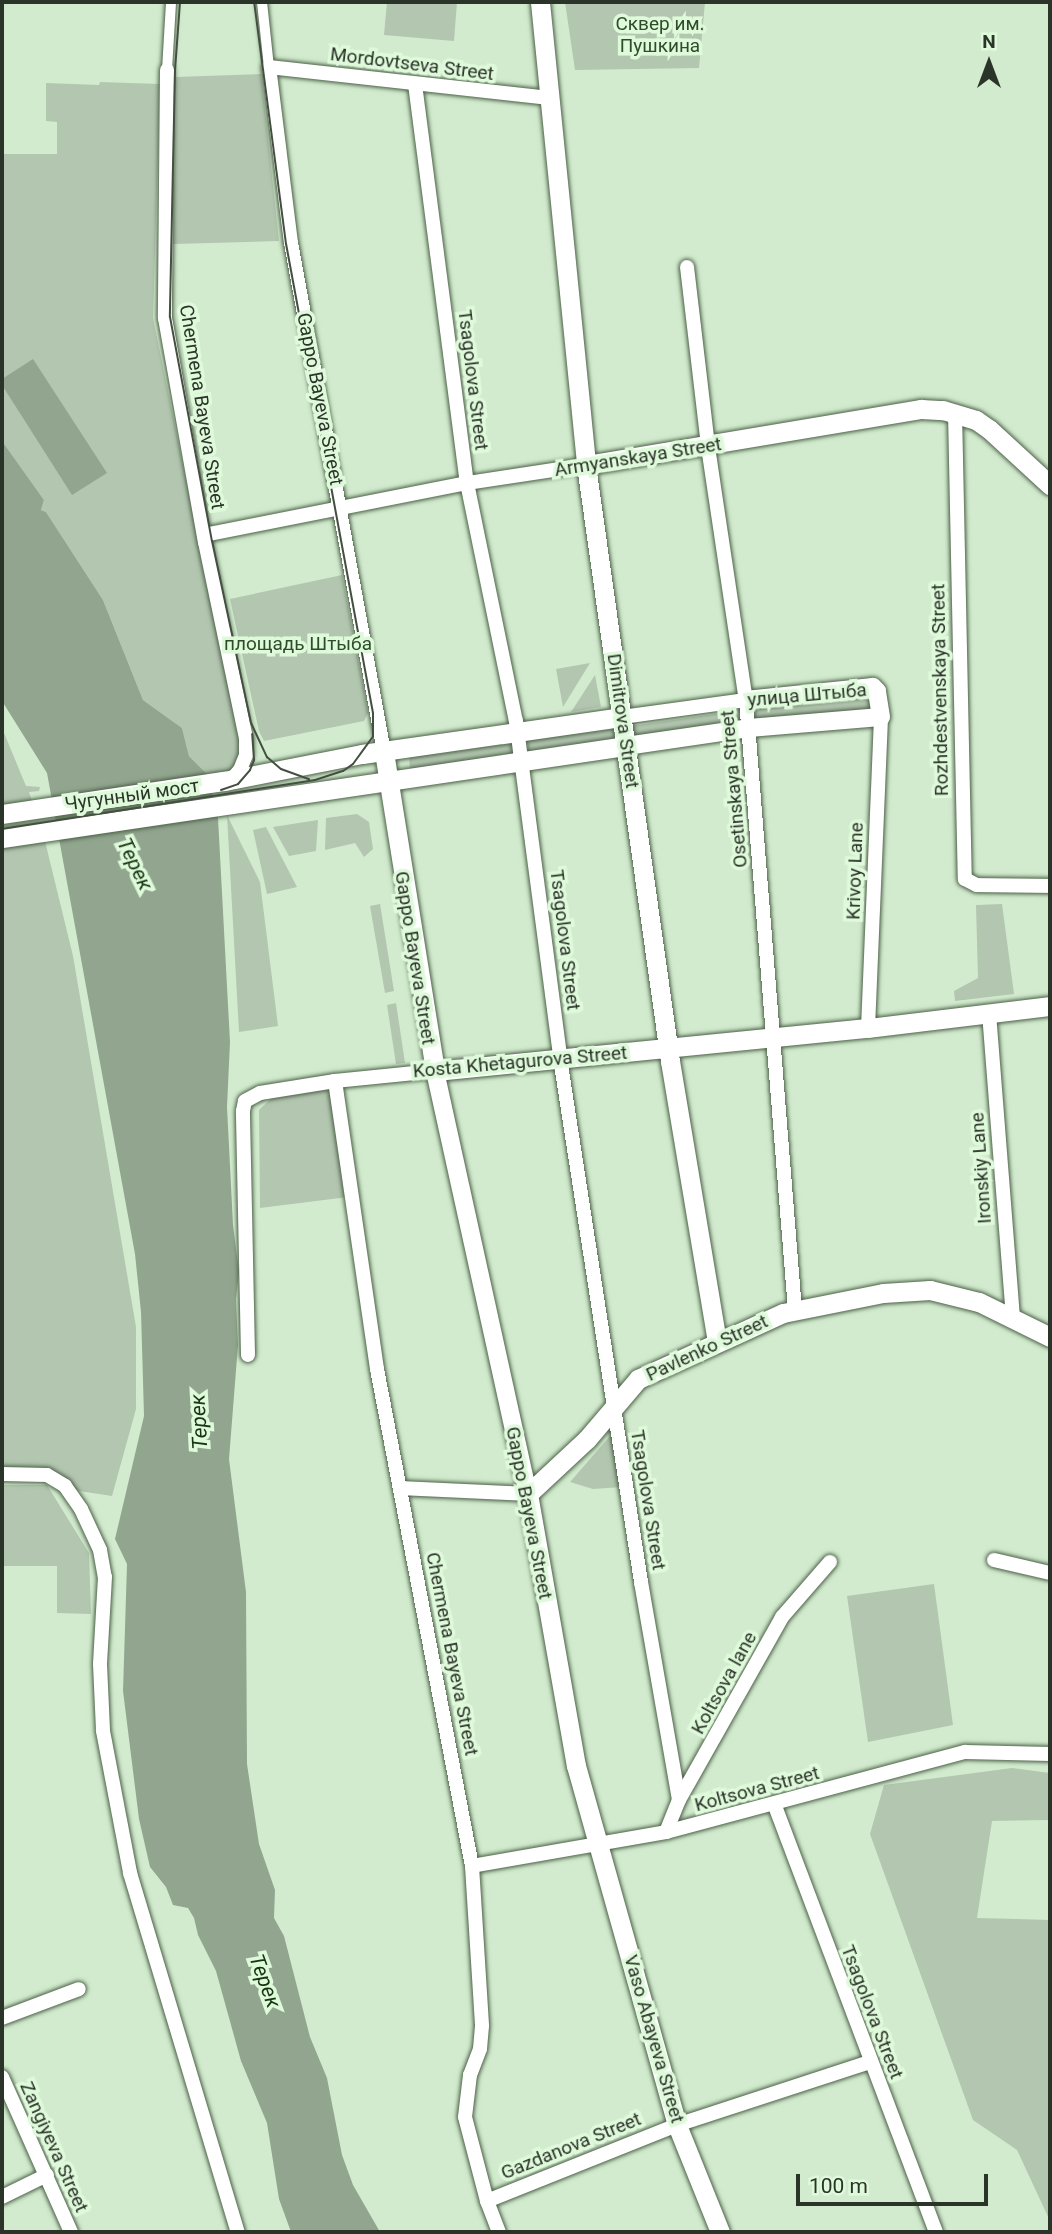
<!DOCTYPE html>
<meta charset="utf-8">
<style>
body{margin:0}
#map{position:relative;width:1052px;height:2234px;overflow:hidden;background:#d2ebce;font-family:Roboto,sans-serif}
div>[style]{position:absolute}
.green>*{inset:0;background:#b3c6b0}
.water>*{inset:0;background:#92a68f}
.roads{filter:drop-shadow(0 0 2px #4c6148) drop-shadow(0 0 2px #4c6148)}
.pedestrian>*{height:10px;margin:-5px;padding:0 5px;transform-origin:5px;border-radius:5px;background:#fff}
.minor>*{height:14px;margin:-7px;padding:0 7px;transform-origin:7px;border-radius:7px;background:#fff}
.tertiary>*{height:18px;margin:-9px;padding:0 9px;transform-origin:9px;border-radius:9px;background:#fff}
.secondary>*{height:19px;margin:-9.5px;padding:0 9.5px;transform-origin:9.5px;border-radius:9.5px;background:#fff}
.tram>*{height:2px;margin:-1px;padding:0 1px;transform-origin:1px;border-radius:1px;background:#444f42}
span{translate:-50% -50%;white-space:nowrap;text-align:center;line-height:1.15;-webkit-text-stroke:7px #dff9db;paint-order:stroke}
.park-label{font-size:19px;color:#2d4c28}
.street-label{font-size:19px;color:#2b3429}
.water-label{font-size:21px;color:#163511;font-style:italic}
.frame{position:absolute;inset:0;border:4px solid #2b3429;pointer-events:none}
.north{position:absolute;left:954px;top:28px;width:70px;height:70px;-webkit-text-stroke:5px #dff9db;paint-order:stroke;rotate:0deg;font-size:19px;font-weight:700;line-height:28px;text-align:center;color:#2b3429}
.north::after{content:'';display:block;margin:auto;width:24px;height:32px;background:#2b3429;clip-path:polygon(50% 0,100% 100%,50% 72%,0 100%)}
.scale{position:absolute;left:796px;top:2174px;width:192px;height:32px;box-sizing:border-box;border:4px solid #2b3429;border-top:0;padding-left:9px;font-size:21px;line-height:24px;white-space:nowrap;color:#2b3429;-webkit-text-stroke:5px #dff9db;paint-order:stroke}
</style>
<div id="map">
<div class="green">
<i style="clip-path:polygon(387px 2px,457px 2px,454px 41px,384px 35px)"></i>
<i style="clip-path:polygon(565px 2px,705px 2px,699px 68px,575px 70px)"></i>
<i style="clip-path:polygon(261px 74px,279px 241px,173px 244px,176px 77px)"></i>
<i style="clip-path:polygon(100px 82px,160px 84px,153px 318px,238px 734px,240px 752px,234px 771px,208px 775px,189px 756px,182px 728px,143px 700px,103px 600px,46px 512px,41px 510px,44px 500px,2px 441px,2px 154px,57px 154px,57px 122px,46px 121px,46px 83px,99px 85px)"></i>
<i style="clip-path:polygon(342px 575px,368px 713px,364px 721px,264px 741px,259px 731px,230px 599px)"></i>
<i style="clip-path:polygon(590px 663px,563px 707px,556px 669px)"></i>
<i style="clip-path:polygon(595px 675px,601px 707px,571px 712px)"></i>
<i style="clip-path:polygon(876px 697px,877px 708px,752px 721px,751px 710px)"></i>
<i style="clip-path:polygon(742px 710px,744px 721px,634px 737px,632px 726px)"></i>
<i style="clip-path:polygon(2px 728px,26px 786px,40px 787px,39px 791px,29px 792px,33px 804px,2px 807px)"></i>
<i style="clip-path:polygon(621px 728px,623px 740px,529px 753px,527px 740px)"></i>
<i style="clip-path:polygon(515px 743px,517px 754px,410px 769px,409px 757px)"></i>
<i style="clip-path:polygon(357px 814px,369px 822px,373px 849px,364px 857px,355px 843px,325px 850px,326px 818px)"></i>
<i style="clip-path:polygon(227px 815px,260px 882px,278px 1026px,239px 1032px)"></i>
<i style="clip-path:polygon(318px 820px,316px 851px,289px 856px,273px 827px)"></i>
<i style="clip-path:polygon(266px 827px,297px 887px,267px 894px,253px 830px)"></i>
<i style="clip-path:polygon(44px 837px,73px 956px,136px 1327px,136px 1409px,112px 1496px,79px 1491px,39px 1468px,2px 1468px,2px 847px)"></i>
<i style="clip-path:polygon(380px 904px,394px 991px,385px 993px,370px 906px)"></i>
<i style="clip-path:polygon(1002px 904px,1014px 994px,955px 1001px,954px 991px,978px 978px,976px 905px)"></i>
<i style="clip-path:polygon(396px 1003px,405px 1063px,396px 1064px,387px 1005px)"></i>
<i style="clip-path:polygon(332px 1087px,348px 1197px,260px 1208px,259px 1110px,275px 1095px)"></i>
<i style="clip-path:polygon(617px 1428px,622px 1487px,593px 1489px,570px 1482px)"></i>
<i style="clip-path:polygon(2px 1485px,47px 1485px,89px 1553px,91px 1614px,57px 1613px,57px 1566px,4px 1566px)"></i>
<i style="clip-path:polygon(934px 1584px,953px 1725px,868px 1742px,847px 1596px)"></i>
<i style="clip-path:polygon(1012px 1768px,1050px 1773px,1050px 1820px,992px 1821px,977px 1918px,1050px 1920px,1050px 2221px,1017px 2150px,973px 2120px,870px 1834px,884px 1785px)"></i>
</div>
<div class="water">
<i style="clip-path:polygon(33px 359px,107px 473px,72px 495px,2px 385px,2px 379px)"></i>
<i style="clip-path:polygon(2px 441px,44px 500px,41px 510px,46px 512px,103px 600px,143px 700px,182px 728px,189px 756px,208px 775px,218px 818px,230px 1042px,227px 1107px,233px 1225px,239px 1272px,236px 1299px,238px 1345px,229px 1459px,246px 1592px,247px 1764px,259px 1844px,275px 1890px,274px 1918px,284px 1936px,310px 2037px,327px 2078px,342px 2155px,353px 2185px,380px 2232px,291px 2232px,279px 2199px,267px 2123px,241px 2061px,216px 1971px,198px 1935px,194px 1918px,188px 1908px,173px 1905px,166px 1887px,150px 1867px,139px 1819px,123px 1691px,127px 1564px,115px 1539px,144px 1416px,141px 1312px,135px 1254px,47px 773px,2px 701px)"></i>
</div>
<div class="roads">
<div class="pedestrian">
<i style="left:262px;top:2px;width:65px;rotate:83.9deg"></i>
<i style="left:167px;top:70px;width:68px;rotate:-86.6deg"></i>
</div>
<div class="minor">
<i style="left:167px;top:70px;width:248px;rotate:90.5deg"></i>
<i style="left:165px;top:318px;width:228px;rotate:79.9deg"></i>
<i style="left:205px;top:542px;width:201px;rotate:78.2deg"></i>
<i style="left:246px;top:739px;width:16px;rotate:90deg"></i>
<i style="left:246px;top:755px;width:16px;rotate:112deg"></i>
<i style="left:240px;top:770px;width:12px;rotate:132deg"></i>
<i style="left:415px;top:84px;width:402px;rotate:82.6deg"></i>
<i style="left:467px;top:483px;width:243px;rotate:78.4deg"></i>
<i style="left:516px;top:721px;width:353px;rotate:82.5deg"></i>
<i style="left:562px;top:1071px;width:517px;rotate:81.21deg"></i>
<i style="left:641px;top:1582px;width:221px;rotate:80.1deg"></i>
<i style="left:687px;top:267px;width:181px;rotate:83.3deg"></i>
<i style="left:708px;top:447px;width:256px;rotate:81.5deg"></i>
<i style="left:746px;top:700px;width:612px;rotate:85.41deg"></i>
<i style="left:955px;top:412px;width:467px;rotate:88.8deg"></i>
<i style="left:965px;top:879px;width:13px;rotate:27deg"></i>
<i style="left:977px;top:885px;width:73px;rotate:0.8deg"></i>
<i style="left:204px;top:535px;width:268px;rotate:-11.2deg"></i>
<i style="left:467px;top:483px;width:120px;rotate:-8.6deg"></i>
<i style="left:622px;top:717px;width:125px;rotate:-7.8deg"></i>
<i style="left:384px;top:752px;width:517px;rotate:-100.35deg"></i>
<i style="left:291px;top:243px;width:177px;rotate:-97.1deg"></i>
<i style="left:269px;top:67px;width:282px;rotate:6.3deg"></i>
<i style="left:989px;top:1013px;width:308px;rotate:85.5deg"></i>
<i style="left:868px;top:1028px;width:311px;rotate:-87.6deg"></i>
<i style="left:335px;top:1081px;width:291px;rotate:81.7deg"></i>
<i style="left:377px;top:1369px;width:506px;rotate:79.18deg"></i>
<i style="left:472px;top:1866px;width:160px;rotate:86.4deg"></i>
<i style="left:482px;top:2026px;width:23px;rotate:95deg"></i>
<i style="left:480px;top:2049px;width:28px;rotate:111deg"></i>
<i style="left:470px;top:2075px;width:42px;rotate:96.8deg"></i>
<i style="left:465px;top:2117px;width:87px;rotate:75.3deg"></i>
<i style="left:487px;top:2201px;width:33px;rotate:69deg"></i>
<i style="left:248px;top:1355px;width:244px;rotate:-91.2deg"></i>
<i style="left:243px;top:1111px;width:10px;rotate:-79deg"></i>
<i style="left:245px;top:1101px;width:17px;rotate:-28deg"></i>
<i style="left:260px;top:1093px;width:76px;rotate:-9.1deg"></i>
<i style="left:335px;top:1081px;width:100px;rotate:-5.7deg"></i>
<i style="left:2px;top:1474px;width:45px;rotate:1.3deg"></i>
<i style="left:47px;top:1475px;width:21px;rotate:31deg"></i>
<i style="left:65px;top:1486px;width:28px;rotate:55deg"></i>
<i style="left:81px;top:1509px;width:45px;rotate:65.1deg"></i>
<i style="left:100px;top:1550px;width:27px;rotate:80deg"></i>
<i style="left:105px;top:1577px;width:87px;rotate:93.3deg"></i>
<i style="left:100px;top:1664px;width:67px;rotate:87.4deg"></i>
<i style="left:103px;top:1731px;width:145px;rotate:79.2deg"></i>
<i style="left:130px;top:1873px;width:375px;rotate:73.3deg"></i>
<i style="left:401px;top:1488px;width:127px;rotate:2.7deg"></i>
<i style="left:994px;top:1560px;width:57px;rotate:13.1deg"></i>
<i style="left:775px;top:1806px;width:455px;rotate:69.3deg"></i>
<i style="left:666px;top:1832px;width:35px;rotate:-68deg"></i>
<i style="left:679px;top:1800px;width:210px;rotate:-60.6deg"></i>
<i style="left:782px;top:1617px;width:73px;rotate:-48.9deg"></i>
<i style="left:472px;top:1866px;width:197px;rotate:-9.9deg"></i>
<i style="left:666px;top:1832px;width:310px;rotate:-15deg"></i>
<i style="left:965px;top:1752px;width:85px;rotate:1.3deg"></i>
<i style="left:2px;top:2018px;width:82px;rotate:-20.6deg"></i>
<i style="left:2px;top:2077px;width:170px;rotate:66deg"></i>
<i style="left:2px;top:2197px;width:50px;rotate:-26.1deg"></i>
<i style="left:487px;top:2201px;width:205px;rotate:-21.8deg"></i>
<i style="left:677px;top:2125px;width:203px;rotate:-18.1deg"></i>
</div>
<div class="tertiary">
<i style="left:626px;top:746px;width:124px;rotate:-8.3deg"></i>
<i style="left:749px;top:728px;width:132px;rotate:-4.8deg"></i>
<i style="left:881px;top:717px;width:26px;rotate:-99deg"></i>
<i style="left:877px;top:691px;width:6px;rotate:-135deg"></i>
<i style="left:873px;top:687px;width:128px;rotate:174.2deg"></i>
<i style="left:435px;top:1071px;width:433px;rotate:77.6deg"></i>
</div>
<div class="secondary">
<i style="left:540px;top:2px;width:465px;rotate:84.3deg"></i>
<i style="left:586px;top:465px;width:602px;rotate:81.98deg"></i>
<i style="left:670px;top:1061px;width:284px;rotate:80.5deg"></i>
<i style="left:586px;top:465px;width:340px;rotate:-9.5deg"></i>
<i style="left:921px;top:409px;width:22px;rotate:3deg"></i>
<i style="left:943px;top:410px;width:34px;rotate:17deg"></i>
<i style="left:976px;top:420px;width:16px;rotate:35deg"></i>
<i style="left:989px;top:429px;width:83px;rotate:42.6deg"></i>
<i style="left:384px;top:752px;width:323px;rotate:80.9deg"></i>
<i style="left:435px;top:1071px;width:435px;rotate:-5.7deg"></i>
<i style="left:868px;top:1028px;width:183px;rotate:-6.9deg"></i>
<i style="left:2px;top:814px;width:224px;rotate:-8.5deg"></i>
<i style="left:224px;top:781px;width:141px;rotate:-11.1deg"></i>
<i style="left:362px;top:754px;width:263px;rotate:-8.1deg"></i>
<i style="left:2px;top:838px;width:631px;rotate:-8.39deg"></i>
<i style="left:720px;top:2232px;width:115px;rotate:-111.9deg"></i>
<i style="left:677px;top:2125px;width:373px;rotate:-105.7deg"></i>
<i style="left:576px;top:1766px;width:276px;rotate:-100deg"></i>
<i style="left:528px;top:1494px;width:81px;rotate:-43deg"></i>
<i style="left:587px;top:1439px;width:79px;rotate:-49.6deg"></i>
<i style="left:638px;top:1379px;width:159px;rotate:-24.5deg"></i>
<i style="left:783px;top:1313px;width:102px;rotate:-11.3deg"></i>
<i style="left:883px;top:1293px;width:47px;rotate:-3.7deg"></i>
<i style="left:930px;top:1290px;width:50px;rotate:13.8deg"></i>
<i style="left:979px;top:1302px;width:79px;rotate:26.2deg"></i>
</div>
</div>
<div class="tram">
<i style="left:180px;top:2px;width:68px;rotate:94.2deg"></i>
<i style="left:175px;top:70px;width:247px;rotate:91.2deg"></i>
<i style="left:170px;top:317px;width:228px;rotate:79.4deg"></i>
<i style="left:212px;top:541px;width:186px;rotate:77.9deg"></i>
<i style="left:251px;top:723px;width:38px;rotate:65deg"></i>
<i style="left:267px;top:757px;width:18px;rotate:41deg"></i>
<i style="left:281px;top:769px;width:30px;rotate:20deg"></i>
<i style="left:221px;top:790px;width:18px;rotate:-19deg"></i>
<i style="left:238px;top:784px;width:18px;rotate:-49deg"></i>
<i style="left:250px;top:770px;width:11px;rotate:-68deg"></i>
<i style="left:254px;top:760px;width:26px;rotate:-94deg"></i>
<i style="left:2px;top:829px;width:317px;rotate:-8.9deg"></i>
<i style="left:315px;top:780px;width:29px;rotate:-18deg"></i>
<i style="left:343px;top:771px;width:12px;rotate:-35deg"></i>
<i style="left:353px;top:764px;width:34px;rotate:-54deg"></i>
<i style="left:373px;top:736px;width:23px;rotate:-90deg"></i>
<i style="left:373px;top:713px;width:477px;rotate:-100.5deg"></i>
<i style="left:286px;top:244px;width:244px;rotate:-97.5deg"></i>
</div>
<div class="park-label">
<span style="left:660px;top:35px">Сквер им.<br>Пушкина</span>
<span style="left:298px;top:644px">площадь Штыба</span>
</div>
<div class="street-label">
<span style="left:412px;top:64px;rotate:7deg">Mordovtseva Street</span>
<span style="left:473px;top:380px;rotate:83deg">Tsagolova Street</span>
<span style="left:320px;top:399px;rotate:79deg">Gappo Bayeva Street</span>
<span style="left:202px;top:407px;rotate:81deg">Chermena Bayeva Street</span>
<span style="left:638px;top:457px;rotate:-9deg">Armyanskaya Street</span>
<span style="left:940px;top:690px;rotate:-91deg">Rozhdestvenskaya Street</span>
<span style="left:807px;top:695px;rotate:-5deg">улица Штыба</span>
<span style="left:623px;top:721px;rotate:82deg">Dimitrova Street</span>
<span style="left:734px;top:789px;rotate:-95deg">Osetinskaya Street</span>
<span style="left:132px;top:795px;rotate:-8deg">Чугунный мост</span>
<span style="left:855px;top:871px;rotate:-88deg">Krivoy Lane</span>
<span style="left:565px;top:940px;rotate:83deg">Tsagolova Street</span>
<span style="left:415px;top:958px;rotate:81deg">Gappo Bayeva Street</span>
<span style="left:520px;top:1062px;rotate:-5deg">Kosta Khetagurova Street</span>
<span style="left:981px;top:1168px;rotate:-94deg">Ironskiy Lane</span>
<span style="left:707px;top:1348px;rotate:-25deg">Pavlenko Street</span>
<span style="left:648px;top:1500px;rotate:81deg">Tsagolova Street</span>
<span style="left:529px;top:1513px;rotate:79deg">Gappo Bayeva Street</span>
<span style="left:452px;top:1654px;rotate:79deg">Chermena Bayeva Street</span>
<span style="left:724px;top:1683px;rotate:-61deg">Koltsova lane</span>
<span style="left:757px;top:1789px;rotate:-15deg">Koltsova Street</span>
<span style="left:872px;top:2012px;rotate:69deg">Tsagolova Street</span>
<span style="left:654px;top:2039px;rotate:74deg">Vaso Abayeva Street</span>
<span style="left:571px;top:2146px;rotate:-22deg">Gazdanova Street</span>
<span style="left:54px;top:2147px;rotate:66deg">Zangiyeva Street</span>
</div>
<div class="water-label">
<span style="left:135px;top:864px;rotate:64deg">Терек</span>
<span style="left:199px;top:1422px;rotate:-93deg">Терек</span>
<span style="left:265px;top:1981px;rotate:70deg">Терек</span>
</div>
<div class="frame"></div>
<div class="north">N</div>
<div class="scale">100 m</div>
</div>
